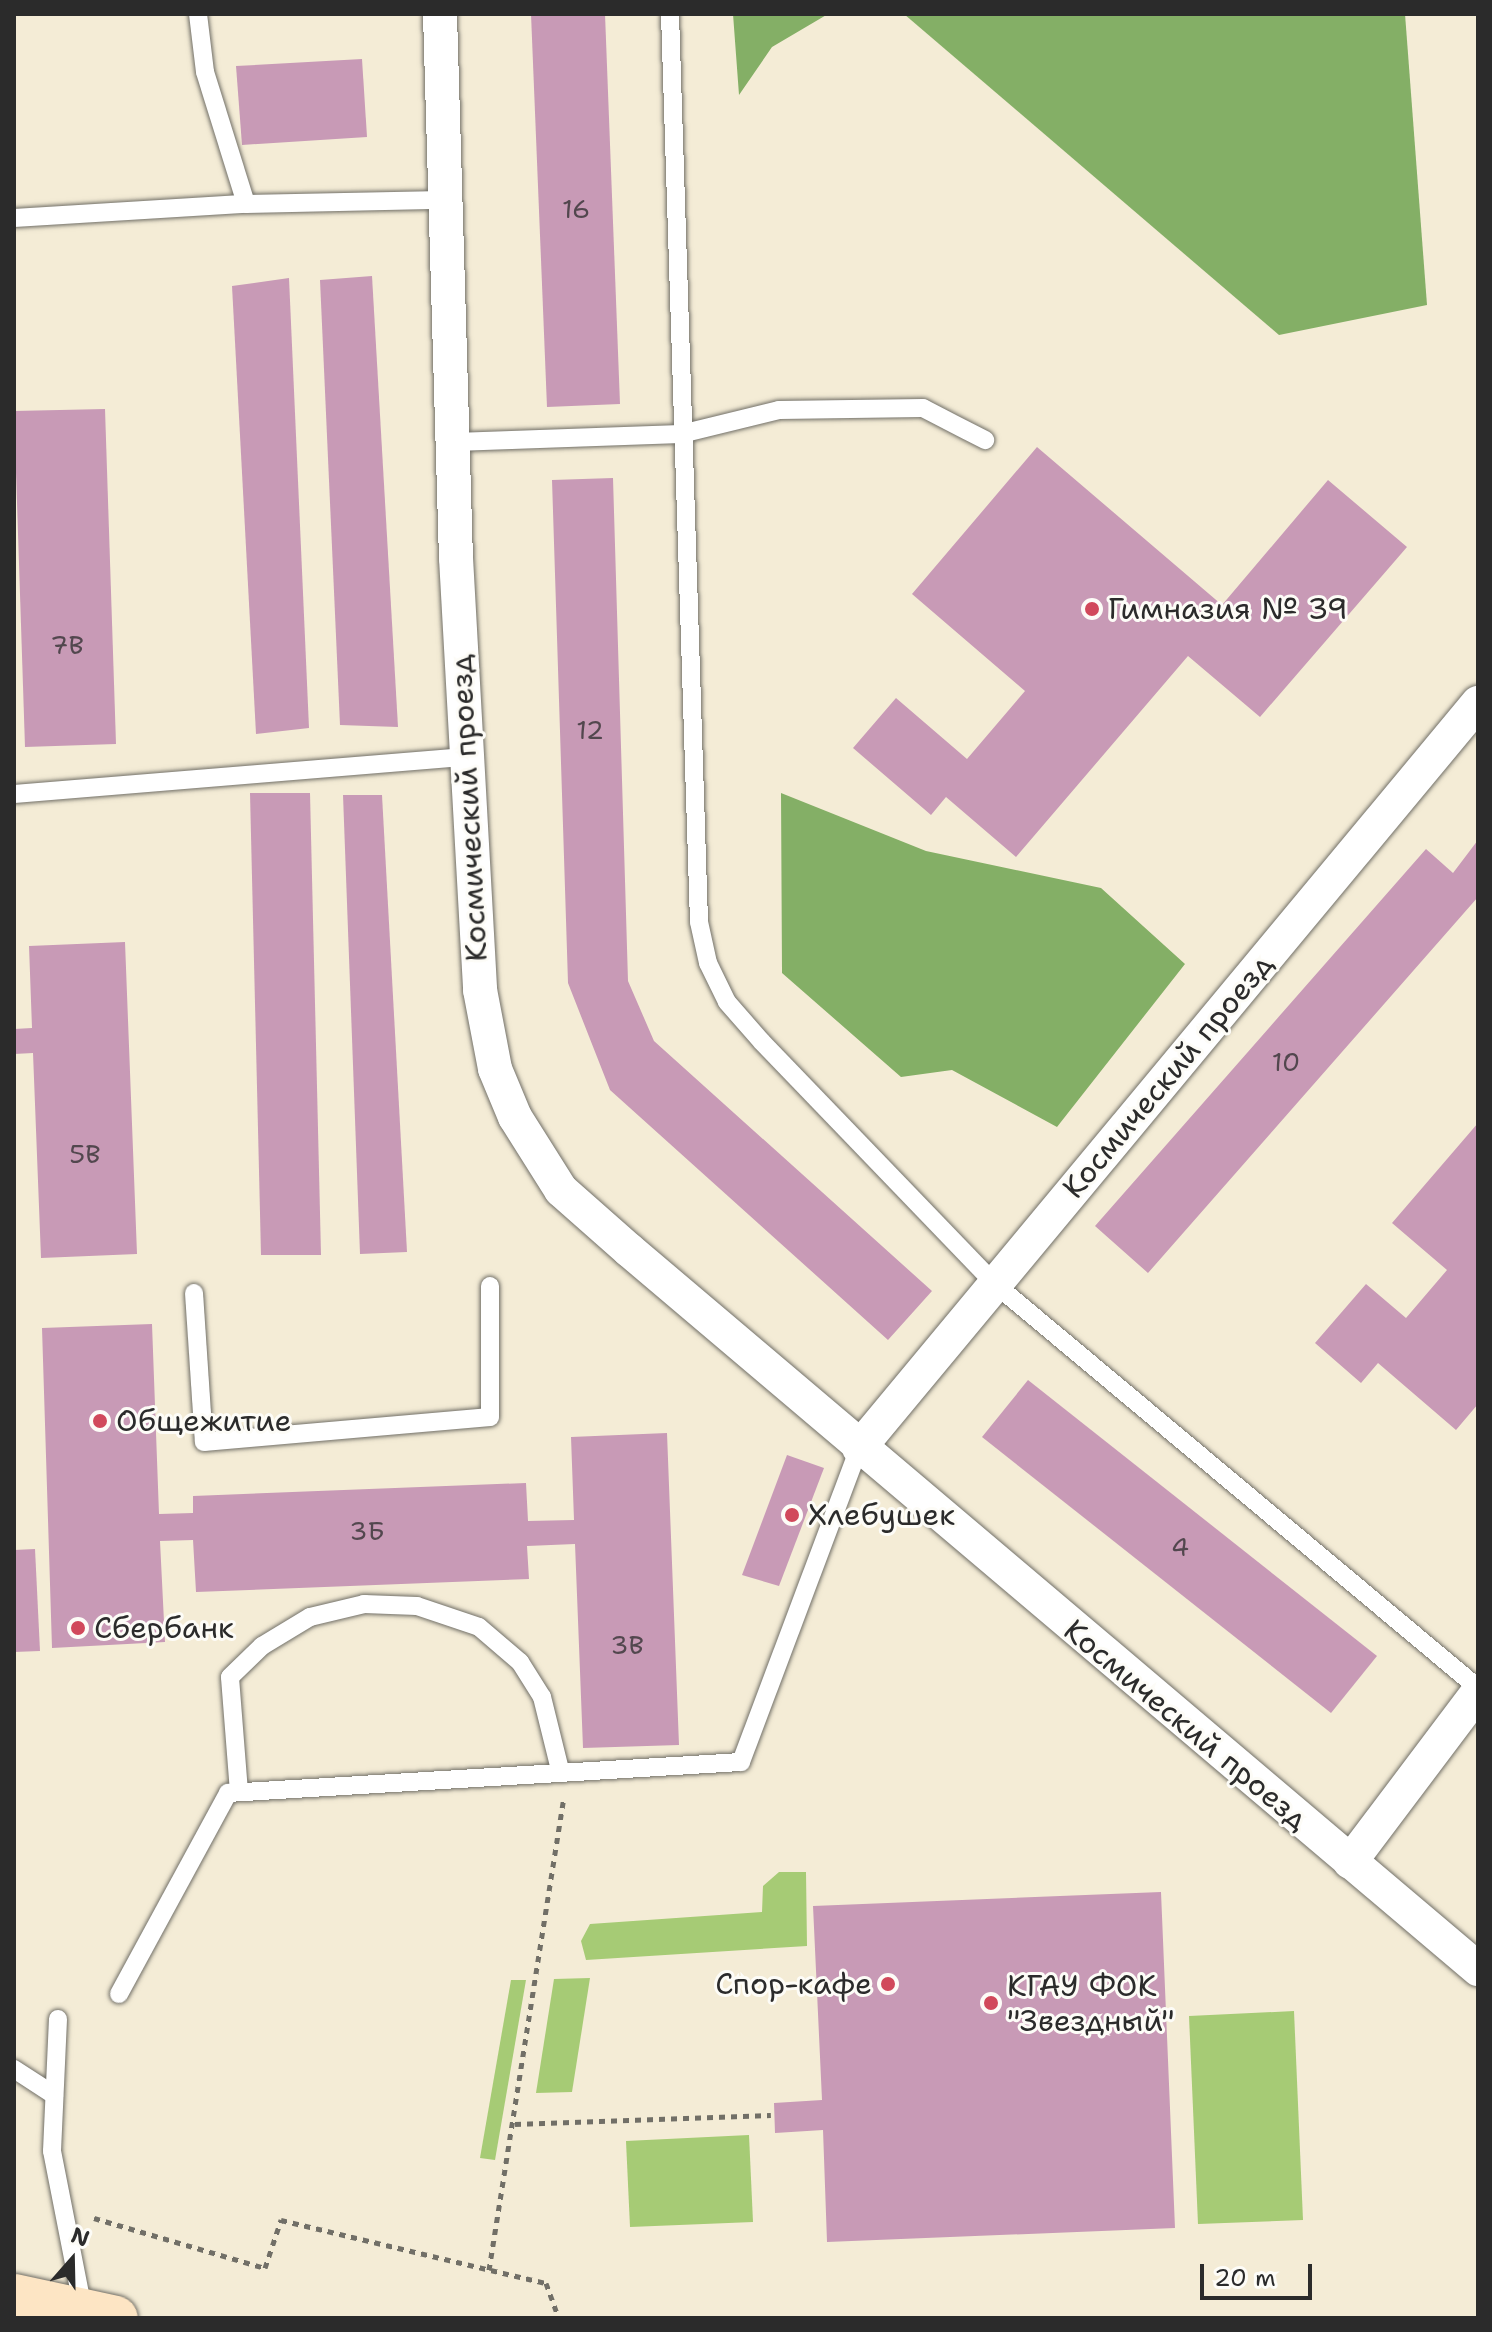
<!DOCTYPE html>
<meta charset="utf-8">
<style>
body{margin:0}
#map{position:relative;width:1492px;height:2332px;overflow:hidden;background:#f4ecd6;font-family:"Shantell Sans",sans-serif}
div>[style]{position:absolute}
.green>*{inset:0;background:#a6cb75}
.forest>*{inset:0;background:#84af66}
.building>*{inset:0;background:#c89ab6}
.path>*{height:5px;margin-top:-2.5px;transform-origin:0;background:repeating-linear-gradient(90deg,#716f67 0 6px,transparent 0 12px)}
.roads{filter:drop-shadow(0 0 2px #716f67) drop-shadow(0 0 2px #716f67)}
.service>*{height:18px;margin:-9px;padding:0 9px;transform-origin:9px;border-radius:9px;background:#fff}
.minor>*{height:34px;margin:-17px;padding:0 17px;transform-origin:17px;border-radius:17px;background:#fff}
.secondary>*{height:44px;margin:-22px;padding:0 22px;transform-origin:22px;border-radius:22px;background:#fde5c4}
.dots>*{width:22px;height:22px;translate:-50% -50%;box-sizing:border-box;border:4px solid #fdfcf7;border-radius:50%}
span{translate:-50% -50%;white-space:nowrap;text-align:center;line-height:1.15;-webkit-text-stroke:6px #fdfcf7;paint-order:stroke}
.number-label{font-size:26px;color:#52474e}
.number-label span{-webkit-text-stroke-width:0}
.poi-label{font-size:30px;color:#2b2b2b}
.left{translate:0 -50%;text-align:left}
.right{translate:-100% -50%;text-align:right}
.street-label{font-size:30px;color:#2b2b2b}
.frame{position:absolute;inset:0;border:16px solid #2b2b2b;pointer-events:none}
.north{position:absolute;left:32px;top:2220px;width:80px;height:80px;-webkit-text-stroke:6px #fdfcf7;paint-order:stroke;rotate:20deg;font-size:22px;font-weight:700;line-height:32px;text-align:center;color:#2b2b2b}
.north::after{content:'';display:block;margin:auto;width:28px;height:36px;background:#2b2b2b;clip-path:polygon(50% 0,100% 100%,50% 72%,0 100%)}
.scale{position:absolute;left:1200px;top:2264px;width:112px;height:36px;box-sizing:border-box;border:4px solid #2b2b2b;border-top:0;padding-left:10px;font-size:24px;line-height:28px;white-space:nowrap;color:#2b2b2b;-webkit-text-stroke:6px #fdfcf7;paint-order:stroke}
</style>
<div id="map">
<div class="green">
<i style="clip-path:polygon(779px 1872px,806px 1872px,807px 1946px,586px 1960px,581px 1941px,590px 1924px,762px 1912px,763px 1886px)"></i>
<i style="clip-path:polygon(590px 1978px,572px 2092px,536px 2093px,554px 1979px)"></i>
<i style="clip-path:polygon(511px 1980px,526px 1980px,495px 2160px,480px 2158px)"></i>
<i style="clip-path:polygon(1294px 2011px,1303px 2220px,1198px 2224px,1189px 2016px)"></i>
<i style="clip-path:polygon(749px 2135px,753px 2222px,630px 2227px,626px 2141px)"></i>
</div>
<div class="forest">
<i style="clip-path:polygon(733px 14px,828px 14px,772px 47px,739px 95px)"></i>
<i style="clip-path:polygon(904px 14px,1405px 14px,1427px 305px,1279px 335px)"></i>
<i style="clip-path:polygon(781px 793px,926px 851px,1101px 888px,1185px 964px,1057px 1127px,952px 1070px,901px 1077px,782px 973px)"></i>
</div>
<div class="building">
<i style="clip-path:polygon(531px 14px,605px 14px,620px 404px,547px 407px)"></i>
<i style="clip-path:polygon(362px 59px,367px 137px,242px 145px,236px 66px)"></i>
<i style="clip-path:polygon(372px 276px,398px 727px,340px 725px,320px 280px)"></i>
<i style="clip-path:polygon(289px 278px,309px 728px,256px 734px,232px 286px)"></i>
<i style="clip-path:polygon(105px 409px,116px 744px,25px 747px,14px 411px)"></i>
<i style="clip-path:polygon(1037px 447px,1222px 605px,1328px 480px,1407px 547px,1260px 717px,1188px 656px,1016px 857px,946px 797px,931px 815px,853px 748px,896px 698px,967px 759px,1025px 691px,912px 594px)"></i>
<i style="clip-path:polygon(613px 478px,628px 981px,654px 1041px,932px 1291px,888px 1340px,610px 1090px,568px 983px,552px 480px)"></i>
<i style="clip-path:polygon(250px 793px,310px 793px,321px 1255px,261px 1255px)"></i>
<i style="clip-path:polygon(343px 795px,382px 795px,407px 1252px,360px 1254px)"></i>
<i style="clip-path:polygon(1478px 840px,1478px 897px,1148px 1273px,1095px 1226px,1426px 849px,1453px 873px)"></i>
<i style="clip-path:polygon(125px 942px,137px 1254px,41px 1258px,33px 1053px,14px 1054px,14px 1029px,32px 1028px,29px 946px)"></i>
<i style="clip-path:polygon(1478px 1123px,1478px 1404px,1456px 1430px,1378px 1363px,1361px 1383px,1315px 1343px,1366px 1284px,1406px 1318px,1447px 1270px,1392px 1223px)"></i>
<i style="clip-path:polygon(152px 1324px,159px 1514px,193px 1513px,193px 1496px,526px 1483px,528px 1521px,574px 1520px,571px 1437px,667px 1433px,679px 1745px,583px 1748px,575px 1544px,527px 1546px,529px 1579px,196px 1592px,193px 1540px,160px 1541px,165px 1642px,52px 1648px,42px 1328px)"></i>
<i style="clip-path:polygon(1028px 1380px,1377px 1656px,1331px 1713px,982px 1437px)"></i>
<i style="clip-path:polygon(787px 1455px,824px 1468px,779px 1586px,742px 1575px)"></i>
<i style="clip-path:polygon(35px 1549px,40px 1651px,14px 1652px,14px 1550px)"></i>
<i style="clip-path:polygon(1161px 1892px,1175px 2228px,827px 2242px,823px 2130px,775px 2133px,774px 2103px,822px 2100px,813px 1906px)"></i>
</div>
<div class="path">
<i style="left:515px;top:2124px;width:256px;rotate:-2deg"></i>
<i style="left:94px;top:2218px;width:178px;rotate:16.3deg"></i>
<i style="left:265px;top:2268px;width:51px;rotate:-71.6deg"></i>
<i style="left:281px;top:2220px;width:272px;rotate:13.4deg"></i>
<i style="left:546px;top:2283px;width:37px;rotate:70deg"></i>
<i style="left:489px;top:2270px;width:478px;rotate:-81deg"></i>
</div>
<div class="roads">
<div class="service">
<i style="left:198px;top:14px;width:58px;rotate:83.1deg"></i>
<i style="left:205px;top:72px;width:138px;rotate:72.7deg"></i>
<i style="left:246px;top:204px;width:197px;rotate:-1.2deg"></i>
<i style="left:670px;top:14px;width:908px;rotate:88.17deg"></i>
<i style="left:699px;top:922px;width:42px;rotate:77.6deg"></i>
<i style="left:708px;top:963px;width:43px;rotate:64deg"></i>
<i style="left:727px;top:1002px;width:53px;rotate:48.8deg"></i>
<i style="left:762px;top:1042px;width:336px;rotate:46.1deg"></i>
<i style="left:995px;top:1284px;width:630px;rotate:39.91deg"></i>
<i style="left:14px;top:218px;width:232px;rotate:-3.5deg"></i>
<i style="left:455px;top:442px;width:226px;rotate:-2deg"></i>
<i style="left:681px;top:434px;width:101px;rotate:-13.8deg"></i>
<i style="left:779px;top:410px;width:144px;rotate:-0.8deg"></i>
<i style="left:923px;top:408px;width:70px;rotate:27.3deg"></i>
<i style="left:14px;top:794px;width:453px;rotate:-4.7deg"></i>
<i style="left:194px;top:1293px;width:149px;rotate:86.2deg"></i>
<i style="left:204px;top:1442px;width:287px;rotate:-5deg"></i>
<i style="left:490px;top:1417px;width:131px;rotate:-90deg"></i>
<i style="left:239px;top:1792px;width:115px;rotate:-94.5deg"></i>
<i style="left:230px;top:1677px;width:45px;rotate:-44.1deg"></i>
<i style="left:262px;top:1646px;width:56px;rotate:-31.1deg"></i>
<i style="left:310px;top:1617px;width:56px;rotate:-13.5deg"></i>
<i style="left:364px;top:1604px;width:53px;rotate:2.2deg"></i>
<i style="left:417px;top:1606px;width:65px;rotate:18.7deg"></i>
<i style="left:479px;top:1627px;width:54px;rotate:40.5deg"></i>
<i style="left:520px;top:1662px;width:41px;rotate:57.8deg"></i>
<i style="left:542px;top:1697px;width:75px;rotate:76.1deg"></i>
<i style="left:119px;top:1994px;width:229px;rotate:-61.5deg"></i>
<i style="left:228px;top:1793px;width:514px;rotate:-3.46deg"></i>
<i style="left:741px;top:1762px;width:335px;rotate:-69.4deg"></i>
<i style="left:58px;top:2019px;width:132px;rotate:92.6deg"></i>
<i style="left:52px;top:2151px;width:161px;rotate:78.9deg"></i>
<i style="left:14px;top:2069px;width:48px;rotate:33deg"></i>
</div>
<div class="minor">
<i style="left:440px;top:14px;width:544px;rotate:88.32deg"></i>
<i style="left:456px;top:558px;width:433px;rotate:86.8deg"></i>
<i style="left:480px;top:990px;width:80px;rotate:79.2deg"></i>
<i style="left:495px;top:1069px;width:52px;rotate:67.4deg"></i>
<i style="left:515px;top:1117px;width:86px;rotate:57.8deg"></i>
<i style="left:561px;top:1190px;width:91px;rotate:41.4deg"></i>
<i style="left:629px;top:1250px;width:1113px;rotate:40.26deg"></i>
<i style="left:859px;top:1448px;width:969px;rotate:-50.28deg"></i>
<i style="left:1350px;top:1862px;width:213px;rotate:-53deg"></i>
</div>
<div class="secondary">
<i style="left:14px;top:2296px;width:104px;rotate:12.2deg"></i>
</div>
</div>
<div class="dots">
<i style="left:1092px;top:609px;background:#d1495b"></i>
<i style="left:100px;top:1421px;background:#d1495b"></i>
<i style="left:792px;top:1515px;background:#d1495b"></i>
<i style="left:78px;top:1628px;background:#d1495b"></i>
<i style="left:888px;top:1984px;background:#d1495b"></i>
<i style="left:991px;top:2003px;background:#d1495b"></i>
</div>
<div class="number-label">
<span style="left:576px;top:209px">16</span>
<span style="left:67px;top:645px">7В</span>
<span style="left:590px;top:730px">12</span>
<span style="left:1286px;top:1062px">10</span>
<span style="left:85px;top:1154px">5В</span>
<span style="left:367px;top:1531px">3Б</span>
<span style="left:1180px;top:1547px">4</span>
<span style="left:627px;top:1645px">3В</span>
</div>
<div class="poi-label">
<span class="left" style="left:1108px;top:609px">Гимназия № 39</span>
<span class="left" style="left:116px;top:1421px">Общежитие</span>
<span class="left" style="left:808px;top:1515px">Хлебушек</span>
<span class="left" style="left:94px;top:1628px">Сбербанк</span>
<span class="right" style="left:872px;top:1984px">Спор-кафе</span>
<span class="left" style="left:1007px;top:2003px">КГАУ ФОК<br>"Звездный"</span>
</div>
<div class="street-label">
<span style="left:469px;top:808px;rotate:-93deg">Космический проезд</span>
<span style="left:1168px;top:1076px;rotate:-50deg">Космический проезд</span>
<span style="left:1186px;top:1725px;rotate:40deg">Космический проезд</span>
</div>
<div class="frame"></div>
<div class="north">N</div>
<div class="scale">20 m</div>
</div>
